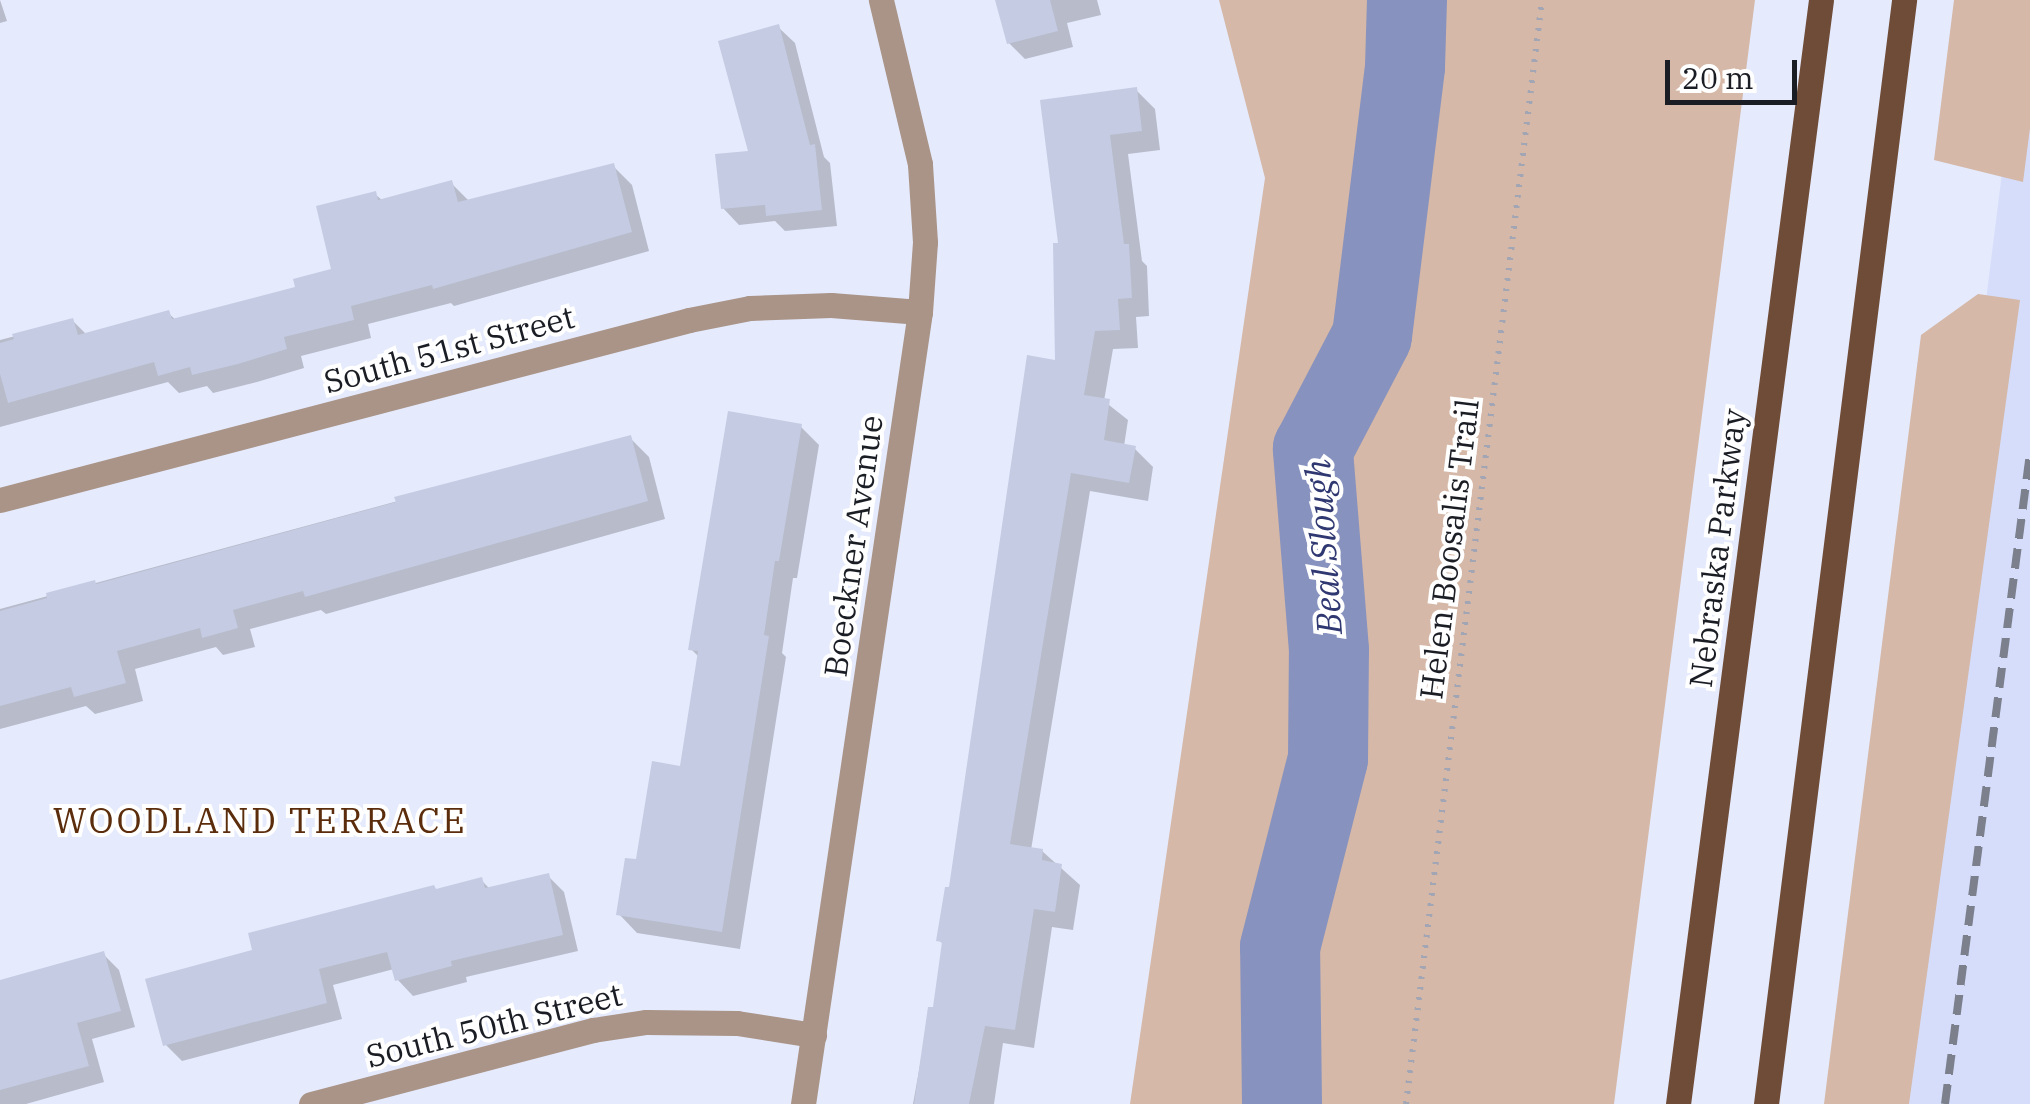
<!DOCTYPE html>
<style>
body{margin:0}
#map{position:relative;width:2030px;height:1104px;overflow:hidden;background:#e5eafd;font-family:"IBM Plex Serif",serif}
div>[style]{position:absolute}
.built>*{inset:0;background:#d5ddfb}
.green>*{inset:0;background:#d5b8a7}
.shadow>*{inset:0;background:#0003}
.river>*{height:80px;margin:-40px;padding:0 40px;transform-origin:40px;border-radius:40px;background:#8792bf}
.building>*{inset:0;background:#c5cbe2}
.path>*{height:6px;margin-top:-3px;transform-origin:0;background:repeating-linear-gradient(90deg,#a1a5b4 0 2.5px,transparent 0 10.5px)}
.minor>*{height:25px;margin:-12.5px;padding:0 12.5px;transform-origin:12.5px;border-radius:12.5px;background:#a99487}
.primary>*{height:25px;margin:-12.5px;padding:0 12.5px;transform-origin:12.5px;border-radius:12.5px;background:#6f4c37}
.rail>*{height:8px;margin-top:-4px;transform-origin:0;background:repeating-linear-gradient(90deg,#7c808d 0 20px,transparent 0 30px)}
span{translate:-50% -50%;white-space:nowrap;text-align:center;line-height:1.15;-webkit-text-stroke:8px #fff;paint-order:stroke}
.street-label{font-size:32px;color:#1b1d25}
.water-label{font-size:35px;color:#2f3871;font-style:italic}
.neighbourhood-label{font-size:35px;color:#5b2d0c;letter-spacing:2.5px}
.scale{position:absolute;left:1665px;top:60px;width:132px;height:45px;box-sizing:border-box;border:5px solid #1b1d25;border-top:0;padding-left:12px;font-size:30px;line-height:35px;white-space:nowrap;color:#1b1d25;-webkit-text-stroke:8px #fff;paint-order:stroke}
</style>
<div id="map">
<div class="built">
<i style="clip-path:polygon(2030px 0,2030px 1104px,1885px 1104px,2023px 6px)"></i>
</div>
<div class="green">
<i style="clip-path:polygon(1219px 0,1755px 0,1614px 1104px,1130px 1104px,1265px 178px)"></i>
<i style="clip-path:polygon(1954px 0,2030px 0,2030px 128px,2023px 182px,1934px 160px)"></i>
<i style="clip-path:polygon(1978px 294px,2020px 300px,1909px 1104px,1824px 1104px,1921px 335px)"></i>
</div>
<div class="shadow">
<i style="clip-path:polygon(0 0,7px 21px,0 23px)"></i>
<i style="clip-path:polygon(998px 0,1097px 0,1101px 15px,1067px 23px,1073px 47px,1025px 59px,1009px 43px)"></i>
<i style="clip-path:polygon(778px 27px,795px 43px,824px 157px,830px 163px,837px 226px,785px 231px,775px 221px,739px 225px,723px 208px,751px 153px)"></i>
<i style="clip-path:polygon(1136px 90px,1155px 109px,1160px 150px,1128px 154px,1142px 261px,1147px 266px,1149px 316px,1136px 317px,1138px 348px,1113px 349px,1104px 401px,1128px 420px,1124px 446px,1134px 448px,1153px 467px,1148px 501px,1090px 491px,1031px 850px,1042px 851px,1080px 885px,1073px 930px,1052px 927px,1034px 1048px,1003px 1043px,994px 1104px,913px 1104px,930px 1009px,935px 1010px,944px 945px,939px 940px,1058px 363px,1061px 245px,1042px 102px)"></i>
<i style="clip-path:polygon(613px 166px,632px 185px,649px 251px,454px 306px,451px 303px,368px 324px,371px 338px,301px 356px,304px 368px,257px 382px,213px 393px,207px 386px,179px 393px,168px 382px,0 427px,0 340px,73px 321px,87px 335px,168px 313px,176px 320px,298px 289px,334px 271px,375px 194px,383px 201px,451px 183px,470px 202px)"></i>
<i style="clip-path:polygon(800px 426px,819px 445px,797px 578px,793px 578px,782px 653px,786px 657px,740px 949px,637px 933px,619px 914px,682px 769px,700px 658px,691px 649px)"></i>
<i style="clip-path:polygon(630px 438px,649px 457px,665px 519px,326px 614px,321px 610px,250px 629px,255px 647px,223px 655px,216px 647px,135px 669px,143px 701px,95px 714px,86px 706px,0 729px,0 609px)"></i>
<i style="clip-path:polygon(548px 876px,564px 892px,578px 951px,466px 977px,467px 982px,413px 996px,397px 979px,394px 969px,333px 985px,342px 1019px,182px 1061px,166px 1045px,256px 952px,481px 880px,491px 890px)"></i>
<i style="clip-path:polygon(103px 954px,119px 970px,135px 1027px,92px 1039px,104px 1082px,26px 1104px,0 1104px,0 1029px)"></i>
</div>
<div class="river">
<i style="left:1282px;top:1104px;width:157px;rotate:-90.7deg"></i>
<i style="left:1280px;top:947px;width:194px;rotate:-75.7deg"></i>
<i style="left:1328px;top:759px;width:109px;rotate:-89.5deg"></i>
<i style="left:1329px;top:650px;width:202px;rotate:-94.6deg"></i>
<i style="left:1313px;top:449px;width:127px;rotate:-62.4deg"></i>
<i style="left:1372px;top:336px;width:271px;rotate:-83deg"></i>
<i style="left:1405px;top:67px;width:67px;rotate:-88.3deg"></i>
</div>
<div class="building">
<i style="clip-path:polygon(995px 0,1050px 0,1058px 31px,1007px 44px)"></i>
<i style="clip-path:polygon(779px 24px,810px 145px,815px 144px,822px 210px,766px 216px,765px 205px,721px 209px,715px 154px,748px 151px,718px 41px)"></i>
<i style="clip-path:polygon(1137px 87px,1142px 131px,1110px 135px,1124px 244px,1129px 244px,1132px 298px,1118px 299px,1120px 330px,1095px 331px,1084px 395px,1110px 399px,1104px 440px,1136px 446px,1129px 483px,1071px 473px,1010px 844px,1043px 849px,1042px 860px,1062px 864px,1055px 912px,1034px 909px,1015px 1030px,985px 1026px,969px 1104px,914px 1104px,928px 1007px,933px 1007px,942px 942px,936px 941px,945px 887px,949px 887px,1027px 355px,1055px 360px,1053px 243px,1058px 243px,1040px 100px)"></i>
<i style="clip-path:polygon(614px 163px,632px 232px,433px 289px,432px 285px,351px 306px,354px 320px,284px 337px,287px 349px,238px 364px,192px 375px,190px 367px,158px 376px,154px 362px,8px 403px,0 374px,0 343px,14px 339px,12px 334px,73px 318px,78px 335px,169px 310px,172px 319px,295px 287px,293px 279px,331px 269px,316px 206px,376px 191px,378px 200px,452px 180px,458px 202px)"></i>
<i style="clip-path:polygon(728px 411px,802px 424px,779px 561px,775px 561px,764px 635px,769px 636px,722px 932px,616px 915px,625px 858px,636px 859px,652px 761px,680px 766px,698px 651px,688px 650px)"></i>
<i style="clip-path:polygon(631px 435px,648px 501px,305px 597px,303px 591px,233px 610px,238px 628px,202px 638px,200px 628px,117px 651px,126px 683px,74px 697px,71px 687px,0 706px,0 611px,47px 598px,46px 593px,95px 580px,96px 584px,396px 502px,394px 497px)"></i>
<i style="clip-path:polygon(549px 873px,563px 935px,451px 961px,452px 966px,395px 981px,387px 952px,319px 969px,327px 1003px,163px 1046px,145px 979px,252px 950px,248px 933px,434px 885px,436px 889px,482px 877px,485px 888px)"></i>
<i style="clip-path:polygon(104px 951px,121px 1011px,77px 1023px,89px 1066px,0 1090px,0 980px)"></i>
</div>
<div class="path">
<i style="left:1406px;top:1104px;width:1112px;rotate:-82.98deg"></i>
</div>
<div class="minor">
<i style="left:0;top:500px;width:712px;rotate:-14.64deg"></i>
<i style="left:689px;top:320px;width:62px;rotate:-11.1deg"></i>
<i style="left:750px;top:308px;width:81px;rotate:-2.1deg"></i>
<i style="left:831px;top:305px;width:89px;rotate:4.5deg"></i>
<i style="left:311px;top:1104px;width:292px;rotate:-14.7deg"></i>
<i style="left:593px;top:1030px;width:54px;rotate:-8.6deg"></i>
<i style="left:646px;top:1022px;width:91px;rotate:0.6deg"></i>
<i style="left:737px;top:1023px;width:78px;rotate:8.9deg"></i>
<i style="left:803px;top:1104px;width:801px;rotate:-81.6deg"></i>
<i style="left:920px;top:312px;width:70px;rotate:-85.9deg"></i>
<i style="left:925px;top:242px;width:78px;rotate:-93.7deg"></i>
<i style="left:920px;top:164px;width:169px;rotate:-103.4deg"></i>
</div>
<div class="primary">
<i style="left:1678px;top:1104px;width:1113px;rotate:-82.62deg"></i>
<i style="left:1766px;top:1104px;width:1113px;rotate:-82.87deg"></i>
</div>
<div class="rail">
<i style="left:1945px;top:1104px;width:657px;rotate:-82.56deg"></i>
</div>
<div class="street-label">
<span style="left:449px;top:349px;rotate:-15deg">South 51st Street</span>
<span style="left:853px;top:546px;rotate:-82deg">Boeckner Avenue</span>
<span style="left:1717px;top:548px;rotate:-83deg">Nebraska Parkway</span>
<span style="left:1449px;top:549px;rotate:-83deg">Helen Boosalis Trail</span>
<span style="left:494px;top:1025px;rotate:-14deg">South 50th Street</span>
</div>
<div class="water-label">
<span style="left:1323px;top:547px;rotate:-94deg">Beal Slough</span>
</div>
<div class="neighbourhood-label">
<span style="left:260px;top:820px">WOODLAND TERRACE</span>
</div>
<div class="scale">20 m</div>
</div>
